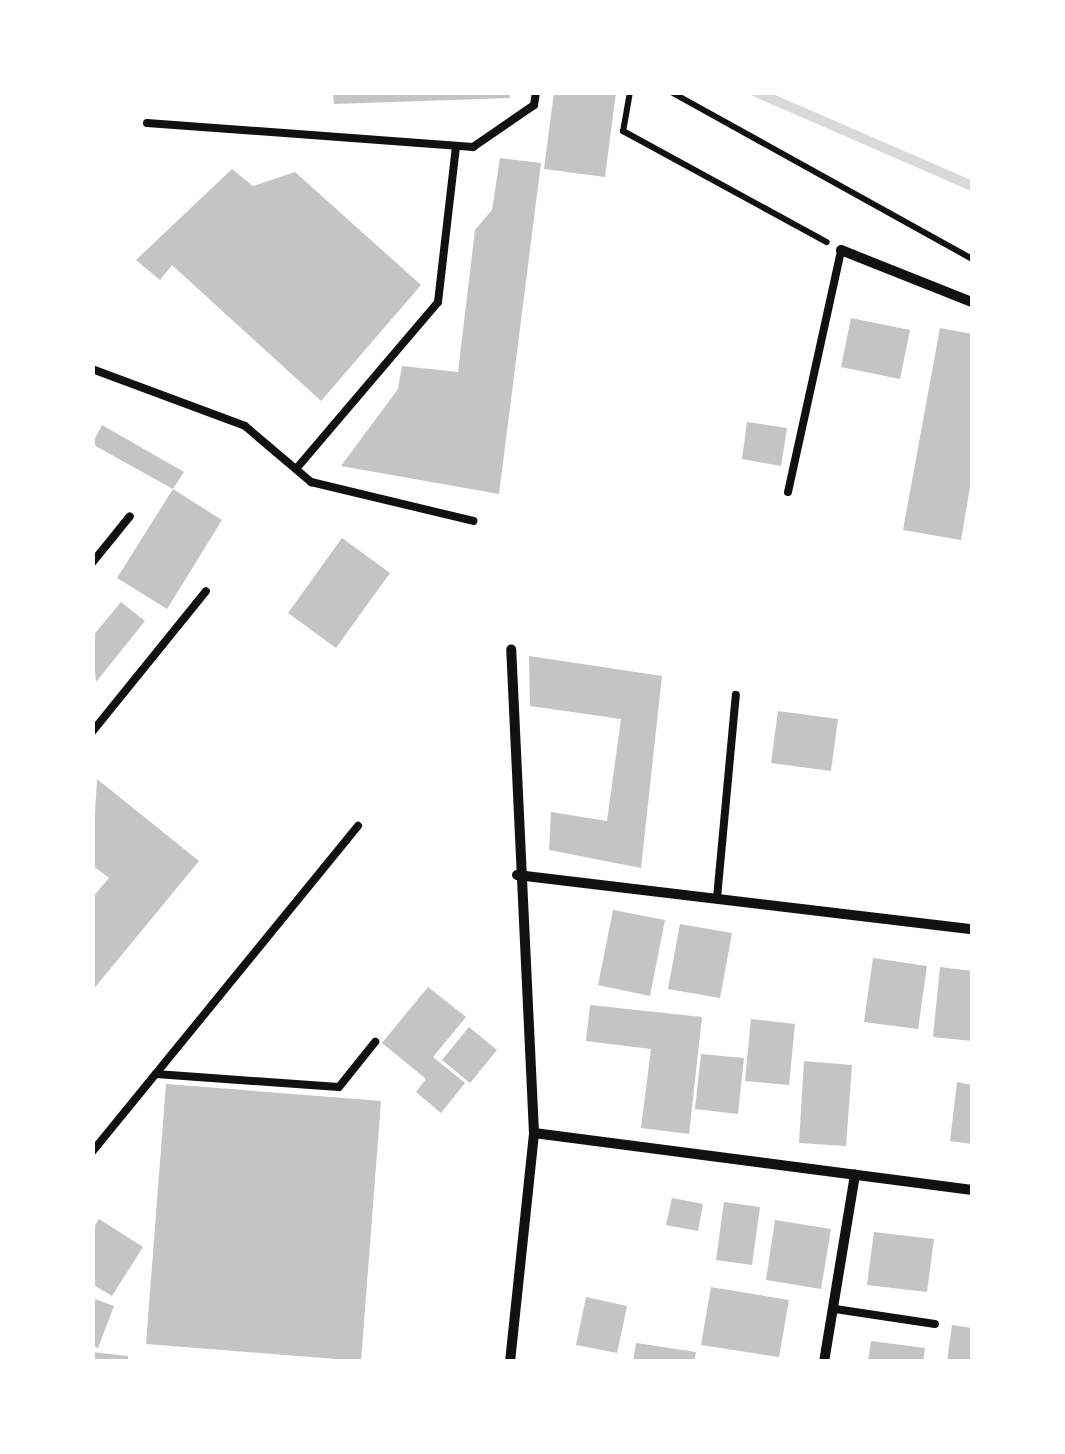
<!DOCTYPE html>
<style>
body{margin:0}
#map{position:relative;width:1065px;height:1454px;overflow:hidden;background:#fff;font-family:Arial,sans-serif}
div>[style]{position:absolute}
.stream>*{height:10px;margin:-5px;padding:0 5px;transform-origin:5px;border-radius:5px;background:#d9d9d9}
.building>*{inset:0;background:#c4c4c4}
.path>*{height:6px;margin:-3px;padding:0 3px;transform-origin:3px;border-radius:3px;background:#111}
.service>*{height:8px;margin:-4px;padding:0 4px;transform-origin:4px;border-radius:4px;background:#111}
.minor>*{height:10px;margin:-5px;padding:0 5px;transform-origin:5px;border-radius:5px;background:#111}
span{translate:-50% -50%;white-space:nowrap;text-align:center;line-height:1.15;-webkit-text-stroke:8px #fff;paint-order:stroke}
.frame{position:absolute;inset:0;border:95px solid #fff;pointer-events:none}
</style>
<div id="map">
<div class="stream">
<i style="left:756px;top:92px;width:236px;rotate:23.5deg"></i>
</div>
<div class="building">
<i style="clip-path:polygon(333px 92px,509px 92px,510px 98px,334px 104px)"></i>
<i style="clip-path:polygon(554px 92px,616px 92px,605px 177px,544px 169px)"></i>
<i style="clip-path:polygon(500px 158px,541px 163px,499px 494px,341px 466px,398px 389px,402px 366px,458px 372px,475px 230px,492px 210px)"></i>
<i style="clip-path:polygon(232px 169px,253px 186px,295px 172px,421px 285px,321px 401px,172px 265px,160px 280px,136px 260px)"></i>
<i style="clip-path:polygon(851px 318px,910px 330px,900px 379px,841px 367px)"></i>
<i style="clip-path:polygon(940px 328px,972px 334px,972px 475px,961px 540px,903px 530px)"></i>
<i style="clip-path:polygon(747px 422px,787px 428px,781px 466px,742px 459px)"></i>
<i style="clip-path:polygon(102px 425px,184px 472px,173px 489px,92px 444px)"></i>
<i style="clip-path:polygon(173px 489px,222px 520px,167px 609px,117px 578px)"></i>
<i style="clip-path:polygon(342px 538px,390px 573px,336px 648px,288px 613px)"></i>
<i style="clip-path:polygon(121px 602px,145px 621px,96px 682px,92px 637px)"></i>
<i style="clip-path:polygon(529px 656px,662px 676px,641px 868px,549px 850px,551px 812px,607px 821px,621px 719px,530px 706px)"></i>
<i style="clip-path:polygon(778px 711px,838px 719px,831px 771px,771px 763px)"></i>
<i style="clip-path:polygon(97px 779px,199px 861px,92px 991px,92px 898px,109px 878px,92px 865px)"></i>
<i style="clip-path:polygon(613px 910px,665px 920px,650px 996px,598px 985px)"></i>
<i style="clip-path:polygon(680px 924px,732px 933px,720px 998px,668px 989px)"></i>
<i style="clip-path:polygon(873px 958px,927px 966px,918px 1029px,864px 1022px)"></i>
<i style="clip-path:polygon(940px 967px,972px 971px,972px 1041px,933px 1037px)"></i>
<i style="clip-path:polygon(428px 987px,466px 1017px,433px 1057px,465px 1083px,441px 1113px,416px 1092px,426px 1079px,382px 1043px)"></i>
<i style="clip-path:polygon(590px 1005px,702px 1017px,689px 1134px,641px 1128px,651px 1049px,586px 1041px)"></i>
<i style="clip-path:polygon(751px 1019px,795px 1024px,789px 1085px,745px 1081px)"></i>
<i style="clip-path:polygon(469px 1027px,497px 1050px,470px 1083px,442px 1060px)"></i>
<i style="clip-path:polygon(701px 1054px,744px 1058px,738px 1114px,695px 1109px)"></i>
<i style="clip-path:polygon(804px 1061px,852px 1065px,846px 1146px,799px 1143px)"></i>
<i style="clip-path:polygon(957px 1082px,972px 1085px,972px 1144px,950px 1141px)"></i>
<i style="clip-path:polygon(166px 1084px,381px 1101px,361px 1361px,146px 1344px)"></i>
<i style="clip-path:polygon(672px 1198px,703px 1204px,698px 1231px,666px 1225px)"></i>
<i style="clip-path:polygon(724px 1202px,760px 1207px,752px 1265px,716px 1260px)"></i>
<i style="clip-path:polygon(99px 1219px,143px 1247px,112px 1296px,92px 1284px,92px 1230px)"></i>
<i style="clip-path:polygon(775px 1220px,831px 1229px,821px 1289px,766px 1280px)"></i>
<i style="clip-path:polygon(874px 1232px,934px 1239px,927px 1292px,867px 1285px)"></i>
<i style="clip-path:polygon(711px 1287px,789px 1300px,779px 1357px,701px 1345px)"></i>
<i style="clip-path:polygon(586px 1297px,627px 1306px,617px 1353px,576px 1345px)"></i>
<i style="clip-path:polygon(92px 1298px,114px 1306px,98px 1348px,92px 1346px)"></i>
<i style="clip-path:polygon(952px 1325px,972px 1328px,972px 1362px,947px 1362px)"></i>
<i style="clip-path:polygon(871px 1341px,925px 1348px,923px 1362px,868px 1362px)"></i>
<i style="clip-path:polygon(636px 1343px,696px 1352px,694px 1362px,633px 1362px)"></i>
<i style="clip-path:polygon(92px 1352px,128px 1356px,128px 1362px,92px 1362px)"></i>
</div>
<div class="path">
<i style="left:630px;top:92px;width:40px;rotate:100deg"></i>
<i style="left:623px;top:131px;width:232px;rotate:28.6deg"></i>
<i style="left:671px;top:92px;width:344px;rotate:29deg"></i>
</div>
<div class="service">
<i style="left:147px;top:123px;width:327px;rotate:4.2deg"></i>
<i style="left:473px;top:147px;width:74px;rotate:-34.5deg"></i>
<i style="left:534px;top:105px;width:13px;rotate:-81deg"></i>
<i style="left:92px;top:369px;width:163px;rotate:20.4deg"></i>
<i style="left:245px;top:426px;width:87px;rotate:40.3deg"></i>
<i style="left:311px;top:482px;width:167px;rotate:13.5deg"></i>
<i style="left:296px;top:469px;width:219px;rotate:-49.6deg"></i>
<i style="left:438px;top:302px;width:157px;rotate:-83.4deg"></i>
<i style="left:788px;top:492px;width:248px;rotate:-77.6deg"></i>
<i style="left:92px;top:563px;width:60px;rotate:-51deg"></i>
<i style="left:92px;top:732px;width:181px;rotate:-51deg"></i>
<i style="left:717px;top:898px;width:204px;rotate:-84.7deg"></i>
<i style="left:156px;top:1074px;width:183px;rotate:4.1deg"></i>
<i style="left:339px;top:1087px;width:58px;rotate:-51.3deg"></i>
<i style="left:92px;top:1152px;width:421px;rotate:-50.8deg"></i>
<i style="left:835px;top:1309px;width:101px;rotate:8.5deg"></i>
</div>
<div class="minor">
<i style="left:841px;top:250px;width:141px;rotate:21.7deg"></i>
<i style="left:517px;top:875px;width:458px;rotate:6.8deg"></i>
<i style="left:534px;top:1133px;width:442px;rotate:7.4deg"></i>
<i style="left:510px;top:1362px;width:230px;rotate:-84deg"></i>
<i style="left:534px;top:1133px;width:484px;rotate:-92.7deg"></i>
<i style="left:824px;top:1362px;width:190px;rotate:-80.6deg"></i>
</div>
<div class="frame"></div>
</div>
